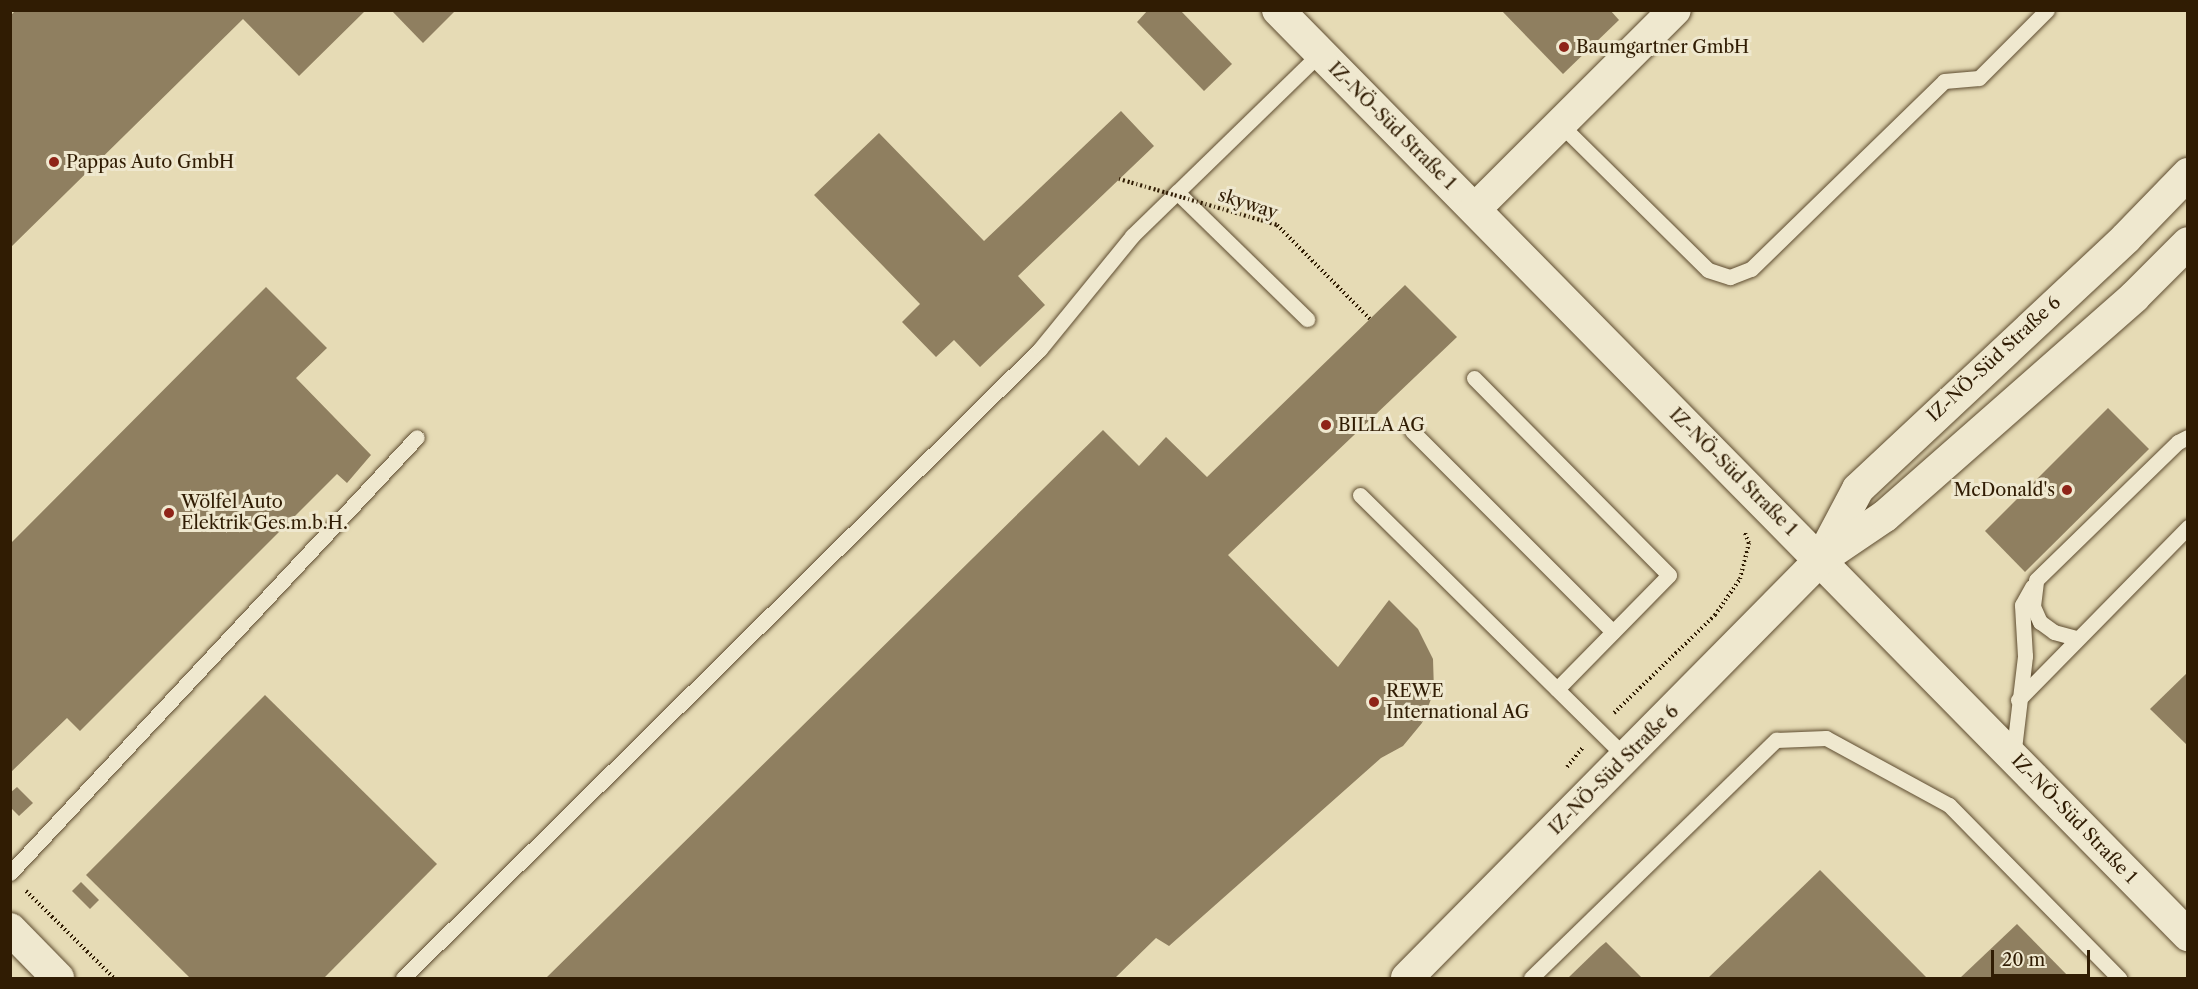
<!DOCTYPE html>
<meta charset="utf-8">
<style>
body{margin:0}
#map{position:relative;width:2198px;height:989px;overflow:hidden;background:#e6dbb5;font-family:"Libre Caslon Text",serif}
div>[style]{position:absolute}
.building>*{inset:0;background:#8f7f60}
.path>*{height:4px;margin-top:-2px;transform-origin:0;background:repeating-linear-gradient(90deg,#301c03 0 1.5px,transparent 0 4.5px)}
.roads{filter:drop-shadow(0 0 2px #5e4c30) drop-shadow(0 0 2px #5e4c30)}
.lane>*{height:15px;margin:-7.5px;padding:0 7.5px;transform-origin:7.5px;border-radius:7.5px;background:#efe8cf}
.street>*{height:32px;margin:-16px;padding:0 16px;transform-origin:16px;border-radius:16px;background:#efe8cf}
.path-bridge>*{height:4px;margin-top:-2px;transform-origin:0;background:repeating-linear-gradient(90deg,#301c03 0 1.5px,transparent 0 4.5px)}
.dots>*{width:16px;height:16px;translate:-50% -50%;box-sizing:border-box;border:3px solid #efe8cf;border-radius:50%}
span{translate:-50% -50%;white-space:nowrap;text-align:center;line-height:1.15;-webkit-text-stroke:6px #efe8cf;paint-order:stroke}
.poi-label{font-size:18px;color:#301c03}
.left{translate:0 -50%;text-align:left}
.right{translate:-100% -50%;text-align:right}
.street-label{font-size:18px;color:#301c03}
.frame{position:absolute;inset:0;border:12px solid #301c03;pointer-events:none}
.scale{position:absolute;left:1991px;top:950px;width:99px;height:27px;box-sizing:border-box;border:3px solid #301c03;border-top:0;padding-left:8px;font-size:18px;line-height:21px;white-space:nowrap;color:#301c03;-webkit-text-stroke:4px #efe8cf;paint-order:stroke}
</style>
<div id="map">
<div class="building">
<i style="clip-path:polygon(16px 10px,366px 10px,299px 76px,243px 19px,10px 248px,10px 16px)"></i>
<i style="clip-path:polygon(391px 10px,456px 10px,423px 43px)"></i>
<i style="clip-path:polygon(1148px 10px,1180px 10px,1232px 64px,1204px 91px,1137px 22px)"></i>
<i style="clip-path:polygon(1501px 10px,1610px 10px,1619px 20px,1563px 74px)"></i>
<i style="clip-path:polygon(1121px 111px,1154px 146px,1018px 276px,1045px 305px,980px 367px,954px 340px,936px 357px,902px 322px,920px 304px,814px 195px,879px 133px,984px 241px)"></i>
<i style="clip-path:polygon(1405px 285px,1457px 337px,1228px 555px,1338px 667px,1389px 600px,1418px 629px,1433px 659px,1434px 691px,1422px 723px,1403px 746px,1381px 758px,1169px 946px,1156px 938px,1115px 978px,546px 978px,1103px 430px,1139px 466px,1166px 437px,1207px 477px)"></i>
<i style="clip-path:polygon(266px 287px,327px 348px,296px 378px,371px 455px,347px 483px,337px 474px,80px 731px,67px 718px,10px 773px,10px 544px)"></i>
<i style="clip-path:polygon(2108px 408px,2149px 449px,2025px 572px,1985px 531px)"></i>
<i style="clip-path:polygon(2188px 672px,2188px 746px,2150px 709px)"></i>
<i style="clip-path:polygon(265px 695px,437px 864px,324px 978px,190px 978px,86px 875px)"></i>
<i style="clip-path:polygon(17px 787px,33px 803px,19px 816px,10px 807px,10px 793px)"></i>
<i style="clip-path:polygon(1820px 870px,1927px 978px,1708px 978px)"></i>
<i style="clip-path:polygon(81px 882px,99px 900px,90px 909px,72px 891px)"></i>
<i style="clip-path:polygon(2017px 924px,2070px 978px,1960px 978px)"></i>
<i style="clip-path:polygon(1606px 942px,1642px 978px,1568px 978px,1600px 947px)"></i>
</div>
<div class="path">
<i style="left:1614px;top:713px;width:141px;rotate:-44.1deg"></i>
<i style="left:1715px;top:615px;width:44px;rotate:-55.2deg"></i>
<i style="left:1740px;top:579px;width:37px;rotate:-76deg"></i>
<i style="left:1749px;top:543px;width:11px;rotate:-112deg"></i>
<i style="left:1567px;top:767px;width:26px;rotate:-51deg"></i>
<i style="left:26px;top:891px;width:124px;rotate:44.7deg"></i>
</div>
<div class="roads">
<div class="lane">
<i style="left:1561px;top:125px;width:206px;rotate:44.6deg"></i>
<i style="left:1708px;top:270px;width:23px;rotate:18deg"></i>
<i style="left:1730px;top:277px;width:22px;rotate:-21deg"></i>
<i style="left:1751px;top:269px;width:269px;rotate:-44.2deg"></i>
<i style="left:1944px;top:81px;width:35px;rotate:-5deg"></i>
<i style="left:1979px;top:78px;width:96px;rotate:-45deg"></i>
<i style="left:1177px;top:192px;width:182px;rotate:44.3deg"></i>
<i style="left:1474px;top:378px;width:277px;rotate:45.3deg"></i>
<i style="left:1669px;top:575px;width:160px;rotate:134.5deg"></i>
<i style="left:1412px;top:431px;width:284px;rotate:45deg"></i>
<i style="left:1360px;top:495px;width:375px;rotate:44.6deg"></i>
<i style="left:2076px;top:638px;width:23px;rotate:-165deg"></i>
<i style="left:2054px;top:632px;width:17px;rotate:-144deg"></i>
<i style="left:2040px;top:622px;width:17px;rotate:-114deg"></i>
<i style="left:2033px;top:606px;width:26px;rotate:-83deg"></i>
<i style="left:2036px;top:580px;width:198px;rotate:-44.2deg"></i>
<i style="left:2178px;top:442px;width:11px;rotate:-27deg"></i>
<i style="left:2018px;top:700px;width:243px;rotate:-45.5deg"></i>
<i style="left:2013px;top:757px;width:102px;rotate:-83.2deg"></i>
<i style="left:2025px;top:656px;width:51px;rotate:-93.4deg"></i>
<i style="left:2022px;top:605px;width:21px;rotate:-61deg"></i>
<i style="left:10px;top:873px;width:596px;rotate:-46.97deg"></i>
<i style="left:403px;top:978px;width:895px;rotate:-44.64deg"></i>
<i style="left:1040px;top:349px;width:146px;rotate:-50.8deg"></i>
<i style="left:1132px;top:236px;width:261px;rotate:-44.2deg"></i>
<i style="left:1531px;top:978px;width:342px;rotate:-44.2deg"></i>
<i style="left:1776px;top:740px;width:50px;rotate:-2.3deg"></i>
<i style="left:1826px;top:738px;width:140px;rotate:28.6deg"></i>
<i style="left:1949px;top:805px;width:243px;rotate:45.5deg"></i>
</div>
<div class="street">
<i style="left:1278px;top:10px;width:1298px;rotate:45.47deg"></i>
<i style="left:1475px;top:209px;width:282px;rotate:-44.9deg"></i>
<i style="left:1822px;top:557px;width:77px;rotate:-62.1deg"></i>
<i style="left:1858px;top:489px;width:367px;rotate:-43.1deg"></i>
<i style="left:2126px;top:238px;width:89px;rotate:-45.9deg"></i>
<i style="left:10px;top:929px;width:69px;rotate:45.6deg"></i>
<i style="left:1407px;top:978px;width:588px;rotate:-45.34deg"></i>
<i style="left:1820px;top:560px;width:78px;rotate:-34.1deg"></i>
<i style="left:1885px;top:516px;width:332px;rotate:-41.3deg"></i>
<i style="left:2134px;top:297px;width:76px;rotate:-45deg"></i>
</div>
</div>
<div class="path-bridge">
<i style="left:1119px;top:179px;width:165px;rotate:16.2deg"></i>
<i style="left:1277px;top:225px;width:132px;rotate:45.3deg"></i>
</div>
<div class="dots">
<i style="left:1564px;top:47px;background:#8f2418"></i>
<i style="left:54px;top:162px;background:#8f2418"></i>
<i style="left:1326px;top:425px;background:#8f2418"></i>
<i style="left:2067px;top:490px;background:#8f2418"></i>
<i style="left:169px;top:513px;background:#8f2418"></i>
<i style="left:1374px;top:702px;background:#8f2418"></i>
</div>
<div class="poi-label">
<span class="left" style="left:1576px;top:47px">Baumgartner GmbH</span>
<span class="left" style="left:66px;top:162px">Pappas Auto GmbH</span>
<span class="left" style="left:1338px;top:425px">BILLA AG</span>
<span class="right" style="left:2055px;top:490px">McDonald's</span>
<span class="left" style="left:181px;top:513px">Wölfel Auto<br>Elektrik Ges.m.b.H.</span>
<span class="left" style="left:1386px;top:702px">REWE<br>International AG</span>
</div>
<div class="street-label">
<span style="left:1392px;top:126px;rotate:45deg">IZ-NÖ-Süd Straße 1</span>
<span style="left:1248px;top:204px;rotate:18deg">skyway</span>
<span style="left:1994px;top:359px;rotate:-43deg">IZ-NÖ-Süd Straße 6</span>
<span style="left:1733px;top:472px;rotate:45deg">IZ-NÖ-Süd Straße 1</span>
<span style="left:1614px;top:770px;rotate:-45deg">IZ-NÖ-Süd Straße 6</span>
<span style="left:2074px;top:819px;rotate:46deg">IZ-NÖ-Süd Straße 1</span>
</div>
<div class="frame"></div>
<div class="scale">20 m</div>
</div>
